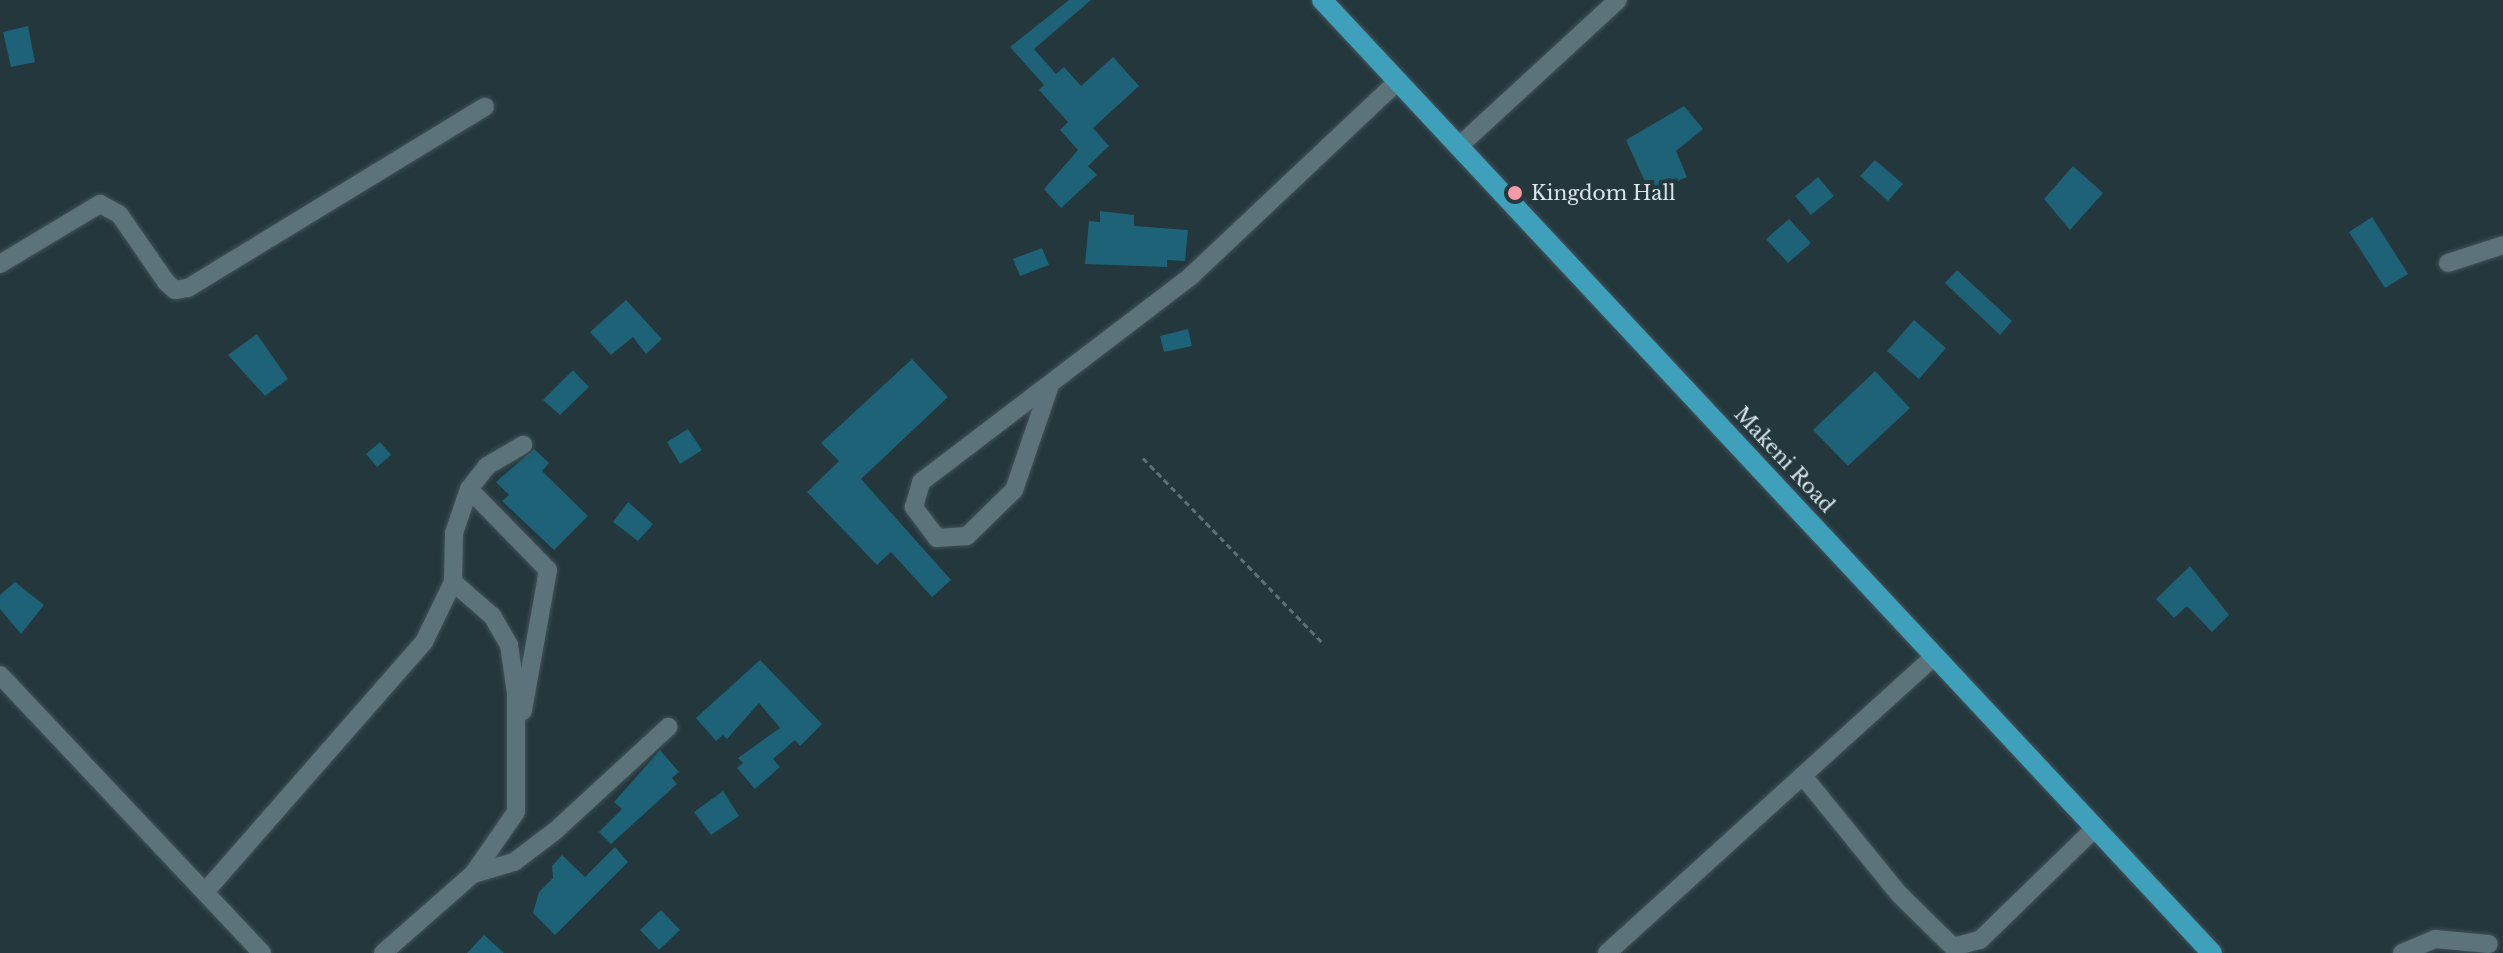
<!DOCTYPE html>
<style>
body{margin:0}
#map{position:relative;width:2503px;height:953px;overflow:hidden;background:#23373d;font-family:"Libre Baskerville",serif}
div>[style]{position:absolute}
.building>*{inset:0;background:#1d6276}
.path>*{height:3px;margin-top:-1.5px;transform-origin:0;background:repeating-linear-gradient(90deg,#5e7075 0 6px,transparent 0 10px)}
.roads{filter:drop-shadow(0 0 2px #415257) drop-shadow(0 0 2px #415257)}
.minor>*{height:18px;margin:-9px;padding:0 9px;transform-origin:9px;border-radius:9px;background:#5d737a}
.major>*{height:20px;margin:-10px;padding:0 10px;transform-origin:10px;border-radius:10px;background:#3ea0bb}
.dots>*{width:22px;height:22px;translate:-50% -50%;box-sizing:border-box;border:4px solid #23373d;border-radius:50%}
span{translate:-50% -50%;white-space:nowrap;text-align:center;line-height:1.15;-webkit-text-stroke:8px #23373d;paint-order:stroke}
.poi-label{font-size:20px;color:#dae6ea}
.left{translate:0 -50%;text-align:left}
.street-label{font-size:20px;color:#dae6ea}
</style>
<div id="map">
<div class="building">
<i style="clip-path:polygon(1069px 0,1091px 0,1034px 49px,1056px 74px,1064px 67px,1081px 86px,1113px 57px,1139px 86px,1093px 128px,1109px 146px,1088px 166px,1097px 175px,1061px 208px,1044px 189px,1078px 150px,1060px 130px,1068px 122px,1039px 90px,1044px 85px,1010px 47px)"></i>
<i style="clip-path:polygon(28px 26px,35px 62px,11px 67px,3px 32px)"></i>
<i style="clip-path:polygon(1684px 106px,1703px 129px,1676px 151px,1687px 177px,1650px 193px,1626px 140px)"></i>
<i style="clip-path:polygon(1875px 160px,1903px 184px,1888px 201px,1860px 176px)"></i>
<i style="clip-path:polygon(2073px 166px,2103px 193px,2070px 230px,2044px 199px)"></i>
<i style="clip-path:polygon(1818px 177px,1834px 196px,1811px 215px,1795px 196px)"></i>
<i style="clip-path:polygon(1100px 211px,1134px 215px,1134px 226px,1188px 230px,1185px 261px,1167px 260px,1167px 267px,1085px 264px,1089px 221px,1100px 222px)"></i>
<i style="clip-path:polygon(2372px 217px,2408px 274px,2385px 288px,2349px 232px)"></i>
<i style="clip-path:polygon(1789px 219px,1811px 243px,1788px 263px,1766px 239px)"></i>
<i style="clip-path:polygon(1042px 248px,1049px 265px,1020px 276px,1013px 259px)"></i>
<i style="clip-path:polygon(1957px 270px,2012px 321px,2000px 335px,1945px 283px)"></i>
<i style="clip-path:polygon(626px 300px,662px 339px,646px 354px,633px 337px,611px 355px,590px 332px)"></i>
<i style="clip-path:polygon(1914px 320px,1946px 348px,1919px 379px,1887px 351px)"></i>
<i style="clip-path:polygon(1188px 329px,1192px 346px,1164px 352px,1160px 336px)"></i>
<i style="clip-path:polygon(257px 334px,288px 379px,265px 396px,228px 355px)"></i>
<i style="clip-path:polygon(912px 359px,948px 397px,861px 479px,951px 580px,932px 597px,891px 552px,877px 565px,807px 492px,839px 461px,821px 443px)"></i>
<i style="clip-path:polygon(573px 370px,589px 387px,560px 415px,543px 400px)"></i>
<i style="clip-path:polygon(1875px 371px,1910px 408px,1848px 466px,1813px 430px)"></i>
<i style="clip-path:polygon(688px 429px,702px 450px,680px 464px,667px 442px)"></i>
<i style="clip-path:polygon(380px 442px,391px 455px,377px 467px,366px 454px)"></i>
<i style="clip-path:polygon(534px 449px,549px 463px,542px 471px,588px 516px,554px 550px,502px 501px,509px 495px,496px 482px)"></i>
<i style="clip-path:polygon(628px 502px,653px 524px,638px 541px,613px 522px)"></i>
<i style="clip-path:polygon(2190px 566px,2229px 615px,2212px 632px,2187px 606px,2174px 618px,2156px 599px)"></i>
<i style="clip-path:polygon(15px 582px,44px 605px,21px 634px,0 609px,0 595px)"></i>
<i style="clip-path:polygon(760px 660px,822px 724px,800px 746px,795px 740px,773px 759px,780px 767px,755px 789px,737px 768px,743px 763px,738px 758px,780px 728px,759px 703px,727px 739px,723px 735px,716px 741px,696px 718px)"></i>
<i style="clip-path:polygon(660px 750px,679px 772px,672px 778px,677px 784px,611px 844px,599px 832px,622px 809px,614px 802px)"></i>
<i style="clip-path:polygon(723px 791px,739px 816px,711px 835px,694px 812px)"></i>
<i style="clip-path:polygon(615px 847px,628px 862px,555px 935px,533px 913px,539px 892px,553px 878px,552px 866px,562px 855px,585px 877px)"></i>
<i style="clip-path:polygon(661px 910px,680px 930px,659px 950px,640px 930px)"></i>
<i style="clip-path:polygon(484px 935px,504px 953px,467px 953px)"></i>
</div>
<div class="path">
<i style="left:1143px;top:458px;width:258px;rotate:45.8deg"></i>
</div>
<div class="roads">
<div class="minor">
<i style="left:1458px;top:147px;width:217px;rotate:-42.6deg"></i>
<i style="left:2448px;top:263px;width:58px;rotate:-18.1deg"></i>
<i style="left:0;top:264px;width:117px;rotate:-31deg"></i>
<i style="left:100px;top:204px;width:21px;rotate:28deg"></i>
<i style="left:119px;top:214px;width:83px;rotate:55.3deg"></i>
<i style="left:166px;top:282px;width:12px;rotate:42deg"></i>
<i style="left:175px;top:290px;width:13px;rotate:-9deg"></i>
<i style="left:188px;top:288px;width:348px;rotate:-31.4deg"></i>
<i style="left:1049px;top:388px;width:108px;rotate:108.9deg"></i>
<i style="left:1014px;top:490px;width:66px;rotate:135.6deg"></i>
<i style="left:967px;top:536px;width:30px;rotate:176deg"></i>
<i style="left:937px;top:538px;width:39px;rotate:-127deg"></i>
<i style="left:914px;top:507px;width:26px;rotate:-74deg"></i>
<i style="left:921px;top:482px;width:340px;rotate:-37.3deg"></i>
<i style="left:1191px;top:276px;width:283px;rotate:-43.3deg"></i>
<i style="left:469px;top:489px;width:113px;rotate:45.7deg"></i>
<i style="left:548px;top:570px;width:143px;rotate:100.1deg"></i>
<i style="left:0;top:675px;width:382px;rotate:46.7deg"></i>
<i style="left:1803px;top:776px;width:152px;rotate:50.9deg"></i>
<i style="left:1899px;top:894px;width:76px;rotate:44.5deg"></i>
<i style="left:1953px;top:947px;width:28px;rotate:-15deg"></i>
<i style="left:1980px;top:940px;width:159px;rotate:-44.2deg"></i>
<i style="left:473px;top:874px;width:43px;rotate:-16.3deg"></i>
<i style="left:514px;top:862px;width:51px;rotate:-37.1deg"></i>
<i style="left:555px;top:831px;width:154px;rotate:-42.6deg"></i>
<i style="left:205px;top:892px;width:332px;rotate:-48.8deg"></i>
<i style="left:424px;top:642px;width:67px;rotate:-64.2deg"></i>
<i style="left:453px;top:582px;width:49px;rotate:-88.8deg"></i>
<i style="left:454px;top:533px;width:46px;rotate:-71.2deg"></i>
<i style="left:469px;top:489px;width:29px;rotate:-52deg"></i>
<i style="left:487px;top:466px;width:42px;rotate:-30.3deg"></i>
<i style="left:383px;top:953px;width:120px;rotate:-41.3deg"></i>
<i style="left:473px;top:874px;width:75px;rotate:-55.3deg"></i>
<i style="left:516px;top:812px;width:119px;rotate:-90deg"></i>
<i style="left:516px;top:693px;width:49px;rotate:-98.3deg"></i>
<i style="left:509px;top:645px;width:34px;rotate:-120deg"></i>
<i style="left:492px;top:616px;width:52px;rotate:-138.9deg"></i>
<i style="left:1607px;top:953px;width:442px;rotate:-42.2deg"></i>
<i style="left:2402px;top:953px;width:36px;rotate:-23deg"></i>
<i style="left:2435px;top:939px;width:54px;rotate:5.3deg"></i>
</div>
<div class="major">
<i style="left:1322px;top:0;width:1304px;rotate:46.96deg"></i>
</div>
</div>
<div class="dots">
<i style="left:1515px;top:193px;background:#f49aa6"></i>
</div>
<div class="poi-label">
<span class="left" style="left:1531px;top:193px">Kingdom Hall</span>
</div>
<div class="street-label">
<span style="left:1784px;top:460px;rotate:47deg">Makeni Road</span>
</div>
</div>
